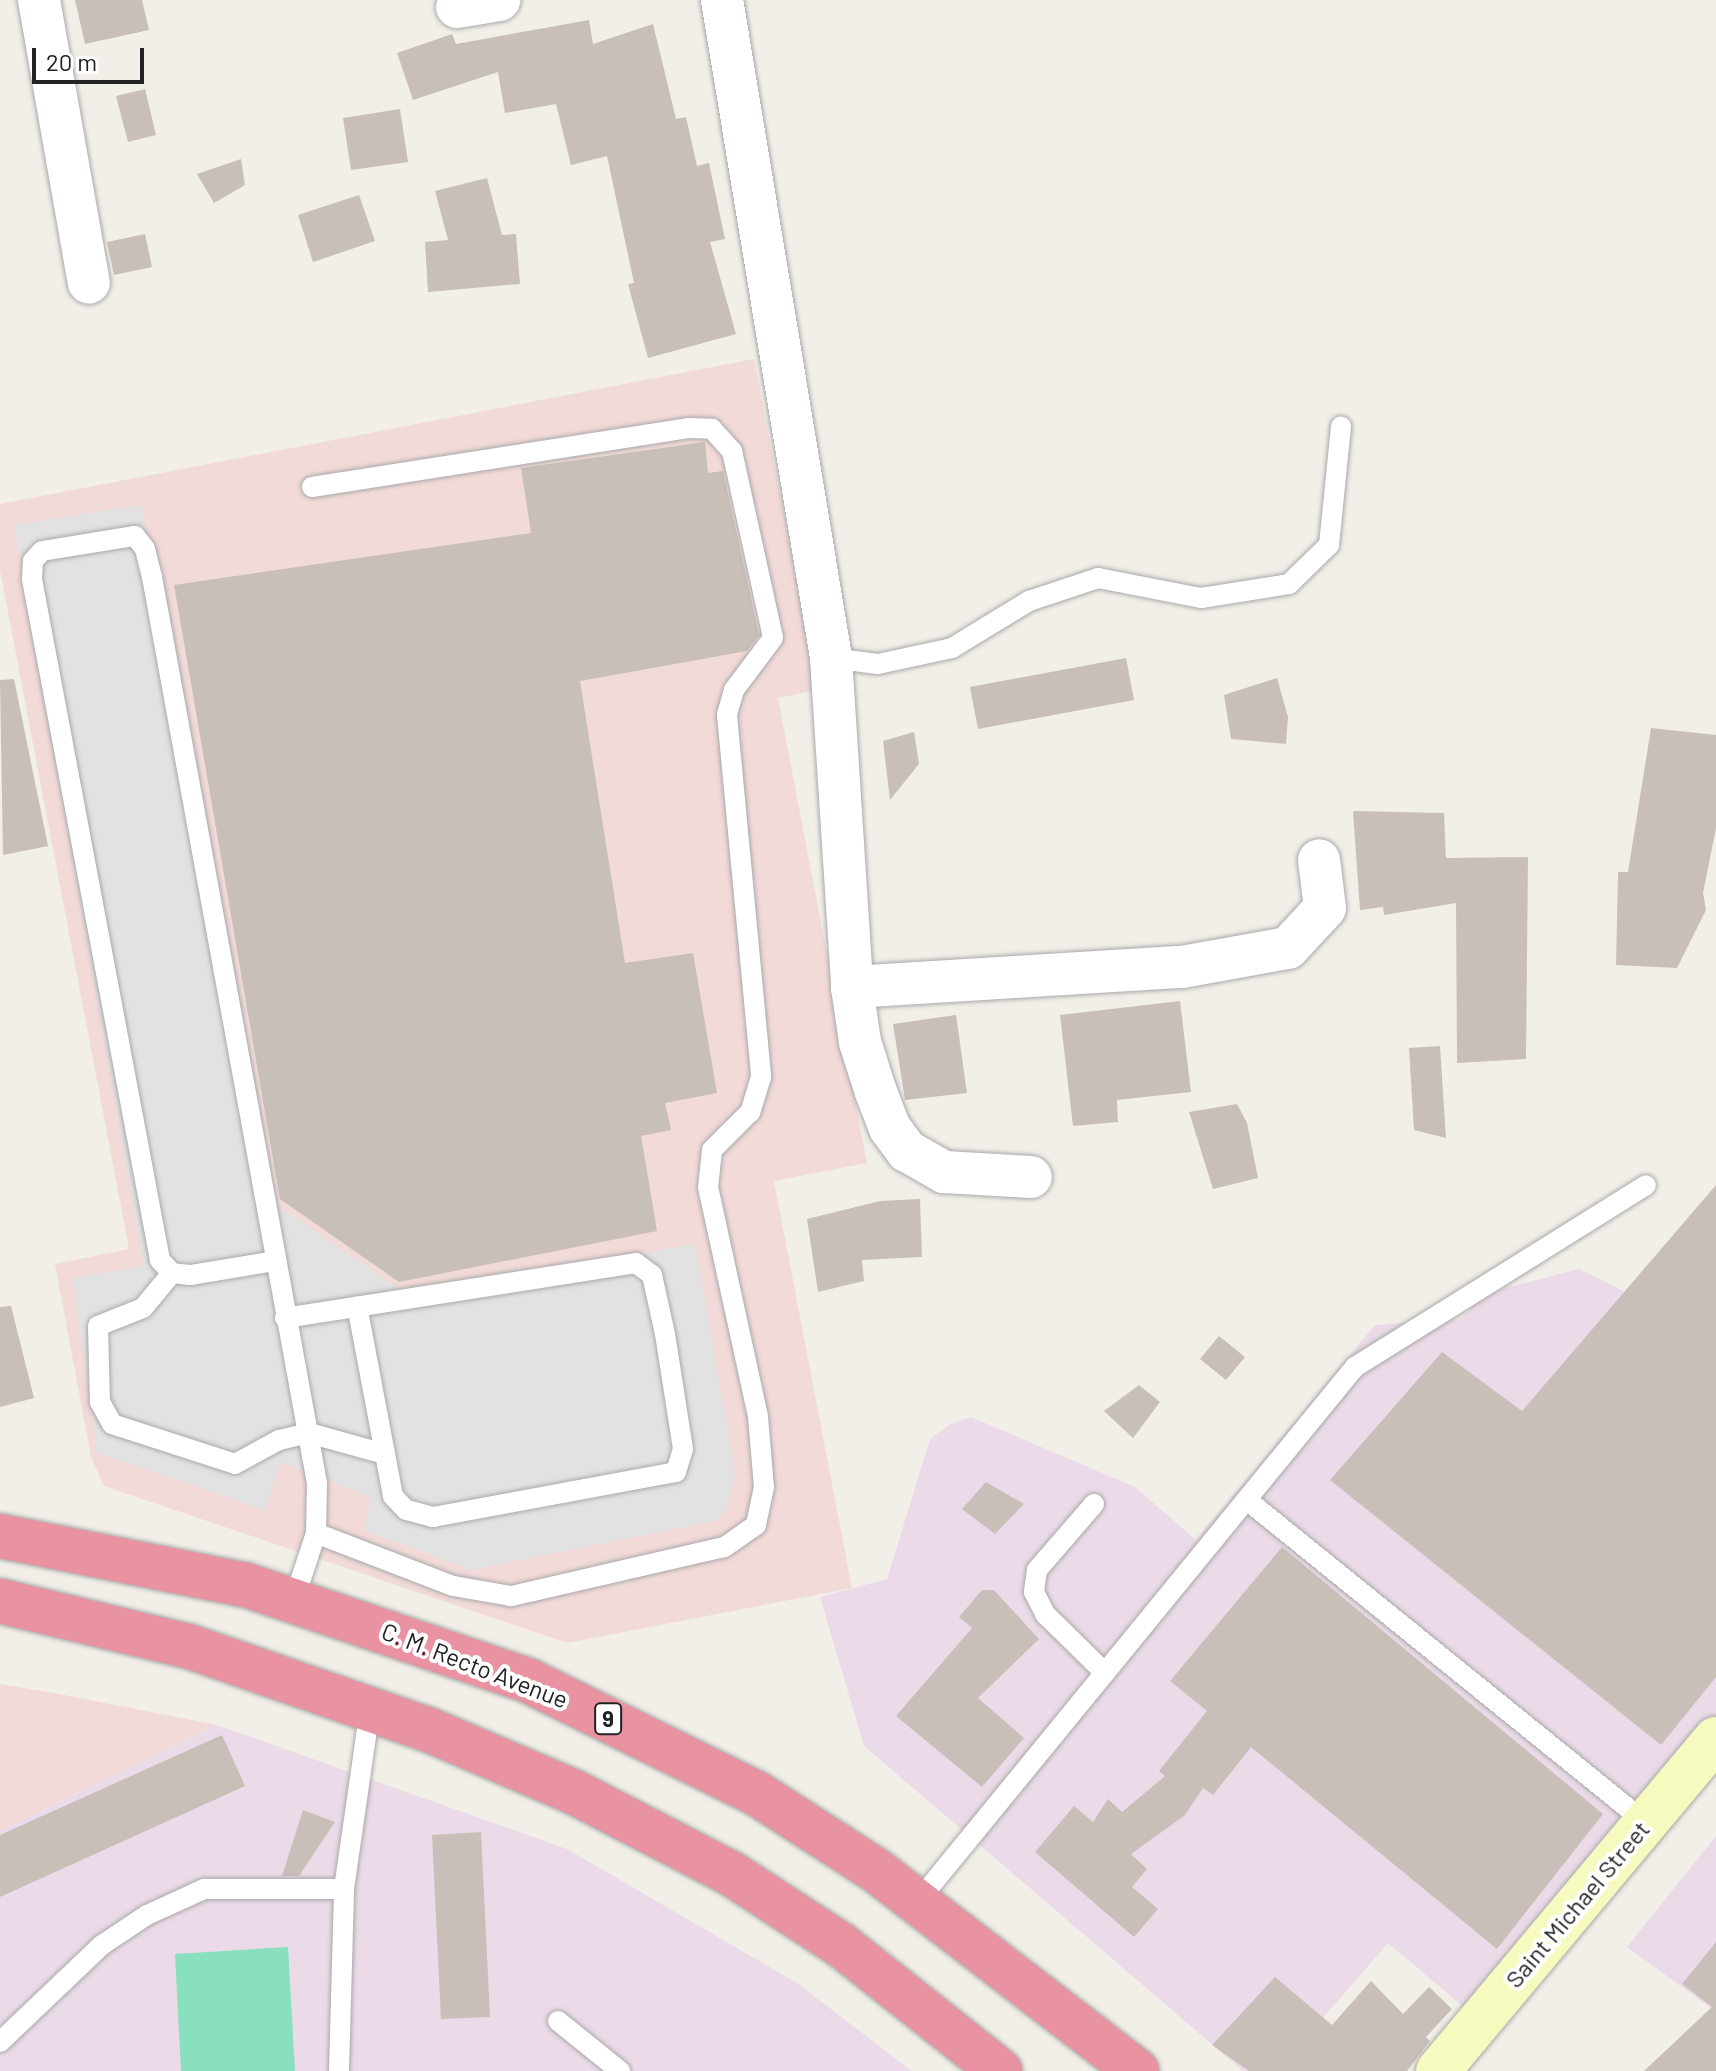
<!DOCTYPE html>
<style>
body{margin:0}
#map{position:relative;width:1716px;height:2071px;overflow:hidden;background:#f2efe9;font-family:Barlow,sans-serif}
div>[style]{position:absolute}
.commercial>*{inset:0;background:#f2dad9}
.industrial>*{inset:0;background:#ebdbe8}
.pitch>*{inset:0;background:#88e0be}
.parking>*{inset:0;background:#e2e2e2}
.building>*{inset:0;background:#c7bfb8}
.roads{filter:drop-shadow(0 0 2px #a9a9a9) drop-shadow(0 0 2px #a9a9a9)}
.lane>*{height:20px;margin:-10px;padding:0 10px;transform-origin:10px;border-radius:10px;background:#fff}
.street>*{height:42px;margin:-21px;padding:0 21px;transform-origin:21px;border-radius:21px;background:#fff}
.secondary>*{height:44px;margin:-22px;padding:0 22px;transform-origin:22px;border-radius:22px;background:#f7fabf}
.highway>*{height:44px;margin:-22px;padding:0 22px;transform-origin:22px;border-radius:22px;background:#e892a2}
span{translate:-50% -50%;white-space:nowrap;text-align:center;line-height:1.15;-webkit-text-stroke:8px #fff;paint-order:stroke}
.shield-label span{padding:2px 6px;background:#fff;border:2px solid;border-radius:6px;-webkit-text-stroke-width:0}
.shield-label{font-size:22px;color:#222;font-weight:700}
.street-label{font-size:24px;color:#222}
.scale{position:absolute;left:32px;top:48px;width:112px;height:36px;box-sizing:border-box;border:4px solid #222;border-top:0;padding-left:10px;font-size:24px;line-height:28px;white-space:nowrap;color:#222;-webkit-text-stroke:6px #fff;paint-order:stroke}
</style>
<div id="map">
<div class="commercial">
<i style="clip-path:polygon(754px 359px,818px 690px,778px 698px,867px 1163px,774px 1181px,852px 1588px,567px 1643px,104px 1486px,91px 1457px,55px 1264px,129px 1249px,0 570px,0 504px)"></i>
<i style="clip-path:polygon(0 1684px,54px 1693px,217px 1725px,0 1831px)"></i>
</div>
<div class="industrial">
<i style="clip-path:polygon(1579px 1269px,1644px 1301px,1716px 1424px,1716px 1746px,1486px 2026px,1388px 1943px,1277px 2071px,1243px 2071px,864px 1746px,820px 1597px,887px 1579px,930px 1439px,950px 1424px,971px 1417px,1135px 1487px,1196px 1540px,1375px 1325px,1461px 1319px,1486px 1293px)"></i>
<i style="clip-path:polygon(217px 1725px,567px 1849px,797px 1983px,912px 2071px,0 2071px,0 1831px)"></i>
<i style="clip-path:polygon(1716px 1836px,1716px 2012px,1627px 1947px)"></i>
</div>
<div class="pitch">
<i style="clip-path:polygon(288px 1947px,295px 2071px,181px 2071px,175px 1954px)"></i>
</div>
<div class="parking">
<i style="clip-path:polygon(141px 505px,277px 1205px,406px 1294px,695px 1244px,735px 1474px,726px 1510px,715px 1521px,471px 1570px,364px 1530px,371px 1497px,280px 1462px,265px 1510px,97px 1453px,73px 1278px,144px 1266px,14px 525px)"></i>
</div>
<div class="building">
<i style="clip-path:polygon(75px 0,142px 0,149px 30px,85px 44px)"></i>
<i style="clip-path:polygon(589px 20px,593px 44px,653px 24px,676px 119px,686px 117px,697px 166px,709px 163px,725px 239px,710px 242px,736px 334px,648px 358px,628px 284px,634px 283px,607px 156px,571px 165px,556px 104px,505px 113px,498px 72px,413px 100px,397px 53px,452px 34px,456px 44px)"></i>
<i style="clip-path:polygon(145px 89px,156px 135px,128px 142px,116px 96px)"></i>
<i style="clip-path:polygon(400px 109px,408px 162px,351px 170px,343px 118px)"></i>
<i style="clip-path:polygon(241px 159px,245px 185px,214px 203px,197px 174px)"></i>
<i style="clip-path:polygon(487px 178px,502px 235px,516px 234px,520px 284px,428px 292px,425px 242px,448px 240px,435px 191px)"></i>
<i style="clip-path:polygon(359px 195px,375px 241px,313px 262px,298px 215px)"></i>
<i style="clip-path:polygon(145px 234px,152px 267px,114px 275px,107px 242px)"></i>
<i style="clip-path:polygon(705px 442px,708px 473px,723px 471px,759px 635px,747px 651px,580px 681px,625px 963px,693px 953px,717px 1093px,665px 1103px,671px 1130px,641px 1136px,657px 1231px,399px 1282px,280px 1199px,174px 585px,531px 533px,521px 468px)"></i>
<i style="clip-path:polygon(1126px 658px,1134px 700px,978px 729px,970px 687px)"></i>
<i style="clip-path:polygon(1277px 678px,1288px 717px,1286px 744px,1231px 739px,1224px 695px)"></i>
<i style="clip-path:polygon(14px 679px,48px 846px,3px 855px,0 680px)"></i>
<i style="clip-path:polygon(1651px 728px,1716px 735px,1716px 828px,1703px 893px,1706px 910px,1677px 968px,1616px 965px,1618px 872px,1628px 872px)"></i>
<i style="clip-path:polygon(914px 732px,919px 764px,890px 800px,883px 741px)"></i>
<i style="clip-path:polygon(1353px 811px,1444px 813px,1446px 858px,1528px 857px,1526px 1059px,1457px 1063px,1456px 903px,1384px 915px,1383px 907px,1360px 910px)"></i>
<i style="clip-path:polygon(1180px 1001px,1191px 1092px,1117px 1100px,1118px 1122px,1073px 1126px,1060px 1015px)"></i>
<i style="clip-path:polygon(956px 1015px,967px 1093px,905px 1100px,893px 1024px)"></i>
<i style="clip-path:polygon(1440px 1046px,1446px 1138px,1414px 1130px,1409px 1048px)"></i>
<i style="clip-path:polygon(1237px 1104px,1247px 1123px,1258px 1178px,1213px 1189px,1189px 1112px)"></i>
<i style="clip-path:polygon(1716px 1185px,1716px 1677px,1661px 1745px,1330px 1480px,1442px 1352px,1522px 1411px)"></i>
<i style="clip-path:polygon(920px 1199px,922px 1257px,862px 1260px,864px 1281px,818px 1292px,807px 1219px,880px 1201px)"></i>
<i style="clip-path:polygon(11px 1306px,34px 1398px,0 1407px,0 1307px)"></i>
<i style="clip-path:polygon(1219px 1336px,1245px 1357px,1226px 1380px,1200px 1359px)"></i>
<i style="clip-path:polygon(1139px 1385px,1160px 1402px,1133px 1438px,1104px 1411px)"></i>
<i style="clip-path:polygon(986px 1482px,1024px 1504px,995px 1534px,962px 1509px)"></i>
<i style="clip-path:polygon(1282px 1547px,1603px 1814px,1497px 1949px,1251px 1747px,1213px 1795px,1203px 1788px,1185px 1815px,1131px 1854px,1147px 1869px,1132px 1887px,1158px 1909px,1134px 1937px,1035px 1852px,1074px 1806px,1093px 1822px,1108px 1799px,1122px 1812px,1165px 1776px,1159px 1771px,1207px 1711px,1170px 1681px)"></i>
<i style="clip-path:polygon(982px 1590px,994px 1590px,1039px 1639px,978px 1698px,1024px 1738px,982px 1787px,896px 1716px,972px 1628px,959px 1617px)"></i>
<i style="clip-path:polygon(222px 1735px,245px 1786px,0 1897px,0 1835px)"></i>
<i style="clip-path:polygon(303px 1810px,335px 1822px,299px 1876px,282px 1876px)"></i>
<i style="clip-path:polygon(481px 1832px,490px 2017px,441px 2019px,432px 1835px)"></i>
<i style="clip-path:polygon(1716px 1942px,1716px 2071px,1644px 2071px,1712px 2007px,1682px 1984px)"></i>
<i style="clip-path:polygon(1275px 1977px,1332px 2025px,1371px 1981px,1403px 2014px,1429px 1987px,1452px 2009px,1426px 2037px,1430px 2041px,1407px 2071px,1249px 2071px,1212px 2045px)"></i>
</div>
<div class="roads">
<div class="lane">
<i style="left:312px;top:487px;width:382px;rotate:-8.9deg"></i>
<i style="left:689px;top:428px;width:23px;rotate:2deg"></i>
<i style="left:712px;top:429px;width:30px;rotate:48deg"></i>
<i style="left:732px;top:451px;width:191px;rotate:77.6deg"></i>
<i style="left:773px;top:638px;width:65px;rotate:126.9deg"></i>
<i style="left:734px;top:690px;width:26px;rotate:106deg"></i>
<i style="left:727px;top:715px;width:364px;rotate:84.6deg"></i>
<i style="left:761px;top:1077px;width:37px;rotate:107deg"></i>
<i style="left:750px;top:1112px;width:54px;rotate:135deg"></i>
<i style="left:712px;top:1150px;width:37px;rotate:96deg"></i>
<i style="left:708px;top:1187px;width:235px;rotate:77.7deg"></i>
<i style="left:758px;top:1417px;width:70px;rotate:85.1deg"></i>
<i style="left:764px;top:1487px;width:39px;rotate:102deg"></i>
<i style="left:756px;top:1525px;width:39px;rotate:145deg"></i>
<i style="left:724px;top:1547px;width:219px;rotate:167deg"></i>
<i style="left:511px;top:1596px;width:59px;rotate:-170.2deg"></i>
<i style="left:453px;top:1586px;width:147px;rotate:-158.9deg"></i>
<i style="left:831px;top:658px;width:47px;rotate:7.3deg"></i>
<i style="left:878px;top:664px;width:76px;rotate:-12.2deg"></i>
<i style="left:952px;top:648px;width:90px;rotate:-31.4deg"></i>
<i style="left:1029px;top:601px;width:73px;rotate:-18.4deg"></i>
<i style="left:1098px;top:578px;width:105px;rotate:11deg"></i>
<i style="left:1201px;top:598px;width:89px;rotate:-9deg"></i>
<i style="left:1289px;top:584px;width:56px;rotate:-44.3deg"></i>
<i style="left:1329px;top:545px;width:119px;rotate:-84.2deg"></i>
<i style="left:275px;top:1261px;width:86px;rotate:170.6deg"></i>
<i style="left:190px;top:1275px;width:18px;rotate:-174deg"></i>
<i style="left:172px;top:1273px;width:18px;rotate:-133deg"></i>
<i style="left:160px;top:1260px;width:693px;rotate:-100.65deg"></i>
<i style="left:32px;top:579px;width:18px;rotate:-87deg"></i>
<i style="left:33px;top:561px;width:13px;rotate:-48deg"></i>
<i style="left:42px;top:551px;width:94px;rotate:-9.2deg"></i>
<i style="left:135px;top:536px;width:16px;rotate:52deg"></i>
<i style="left:145px;top:549px;width:29px;rotate:76deg"></i>
<i style="left:152px;top:577px;width:921px;rotate:79.68deg"></i>
<i style="left:317px;top:1483px;width:50px;rotate:91.1deg"></i>
<i style="left:316px;top:1533px;width:71px;rotate:108.2deg"></i>
<i style="left:172px;top:1273px;width:45px;rotate:129.6deg"></i>
<i style="left:143px;top:1308px;width:48px;rotate:158.2deg"></i>
<i style="left:98px;top:1326px;width:76px;rotate:88.5deg"></i>
<i style="left:100px;top:1402px;width:25px;rotate:61deg"></i>
<i style="left:112px;top:1424px;width:129px;rotate:18deg"></i>
<i style="left:235px;top:1464px;width:50px;rotate:-28.6deg"></i>
<i style="left:279px;top:1440px;width:31px;rotate:-13deg"></i>
<i style="left:309px;top:1433px;width:78px;rotate:15.6deg"></i>
<i style="left:285px;top:1318px;width:355px;rotate:-8.9deg"></i>
<i style="left:636px;top:1263px;width:20px;rotate:37deg"></i>
<i style="left:652px;top:1275px;width:60px;rotate:77.6deg"></i>
<i style="left:665px;top:1334px;width:116px;rotate:81.1deg"></i>
<i style="left:683px;top:1449px;width:24px;rotate:107deg"></i>
<i style="left:676px;top:1472px;width:247px;rotate:169.5deg"></i>
<i style="left:433px;top:1517px;width:28px;rotate:-165deg"></i>
<i style="left:406px;top:1510px;width:19px;rotate:-133deg"></i>
<i style="left:393px;top:1496px;width:193px;rotate:-100.7deg"></i>
<i style="left:1247px;top:1500px;width:512px;rotate:38.97deg"></i>
<i style="left:1094px;top:1504px;width:87px;rotate:130.8deg"></i>
<i style="left:1037px;top:1570px;width:22px;rotate:98deg"></i>
<i style="left:1034px;top:1592px;width:25px;rotate:63deg"></i>
<i style="left:1045px;top:1614px;width:84px;rotate:44.5deg"></i>
<i style="left:919px;top:1900px;width:689px;rotate:-50.72deg"></i>
<i style="left:1355px;top:1367px;width:343px;rotate:-32deg"></i>
<i style="left:558px;top:2021px;width:80px;rotate:38.9deg"></i>
<i style="left:0;top:2042px;width:141px;rotate:-43.6deg"></i>
<i style="left:102px;top:1945px;width:54px;rotate:-33.7deg"></i>
<i style="left:147px;top:1915px;width:63px;rotate:-24.5deg"></i>
<i style="left:204px;top:1889px;width:140px"></i>
<i style="left:339px;top:2071px;width:182px;rotate:-88.4deg"></i>
<i style="left:344px;top:1889px;width:182px;rotate:-81.8deg"></i>
</div>
<div class="street">
<i style="left:39px;top:0;width:287px;rotate:80deg"></i>
<i style="left:722px;top:0;width:667px;rotate:80.59deg"></i>
<i style="left:831px;top:658px;width:330px;rotate:86.3deg"></i>
<i style="left:852px;top:987px;width:331px;rotate:-3.5deg"></i>
<i style="left:1182px;top:967px;width:108px;rotate:-10.2deg"></i>
<i style="left:1288px;top:948px;width:54px;rotate:-47.2deg"></i>
<i style="left:1325px;top:908px;width:48px;rotate:-97.1deg"></i>
<i style="left:457px;top:7px;width:43px;rotate:-9.5deg"></i>
<i style="left:852px;top:987px;width:56px;rotate:81.7deg"></i>
<i style="left:860px;top:1042px;width:52px;rotate:72.3deg"></i>
<i style="left:876px;top:1092px;width:39px;rotate:69deg"></i>
<i style="left:890px;top:1128px;width:29px;rotate:54deg"></i>
<i style="left:907px;top:1151px;width:43px;rotate:29.6deg"></i>
<i style="left:944px;top:1172px;width:87px;rotate:3.3deg"></i>
</div>
<div class="secondary">
<i style="left:1438px;top:2071px;width:433px;rotate:-50.1deg"></i>
</div>
<div class="highway">
<i style="left:0;top:1536px;width:251px;rotate:11.3deg"></i>
<i style="left:246px;top:1585px;width:299px;rotate:18.7deg"></i>
<i style="left:529px;top:1681px;width:253px;rotate:26.3deg"></i>
<i style="left:756px;top:1793px;width:144px;rotate:32.8deg"></i>
<i style="left:877px;top:1871px;width:328px;rotate:37.6deg"></i>
<i style="left:0;top:1601px;width:193px;rotate:13.5deg"></i>
<i style="left:188px;top:1646px;width:253px;rotate:19.2deg"></i>
<i style="left:427px;top:1729px;width:160px;rotate:23.2deg"></i>
<i style="left:574px;top:1792px;width:178px;rotate:27.4deg"></i>
<i style="left:732px;top:1874px;width:130px;rotate:33.1deg"></i>
<i style="left:841px;top:1945px;width:203px;rotate:38.4deg"></i>
</div>
</div>
<div class="shield-label">
<span style="left:608px;top:1719px">9</span>
</div>
<div class="street-label">
<span style="left:475px;top:1665px;rotate:21deg">C. M. Recto Avenue</span>
<span style="left:1577px;top:1904px;rotate:-50deg">Saint Michael Street</span>
</div>
<div class="scale">20 m</div>
</div>
